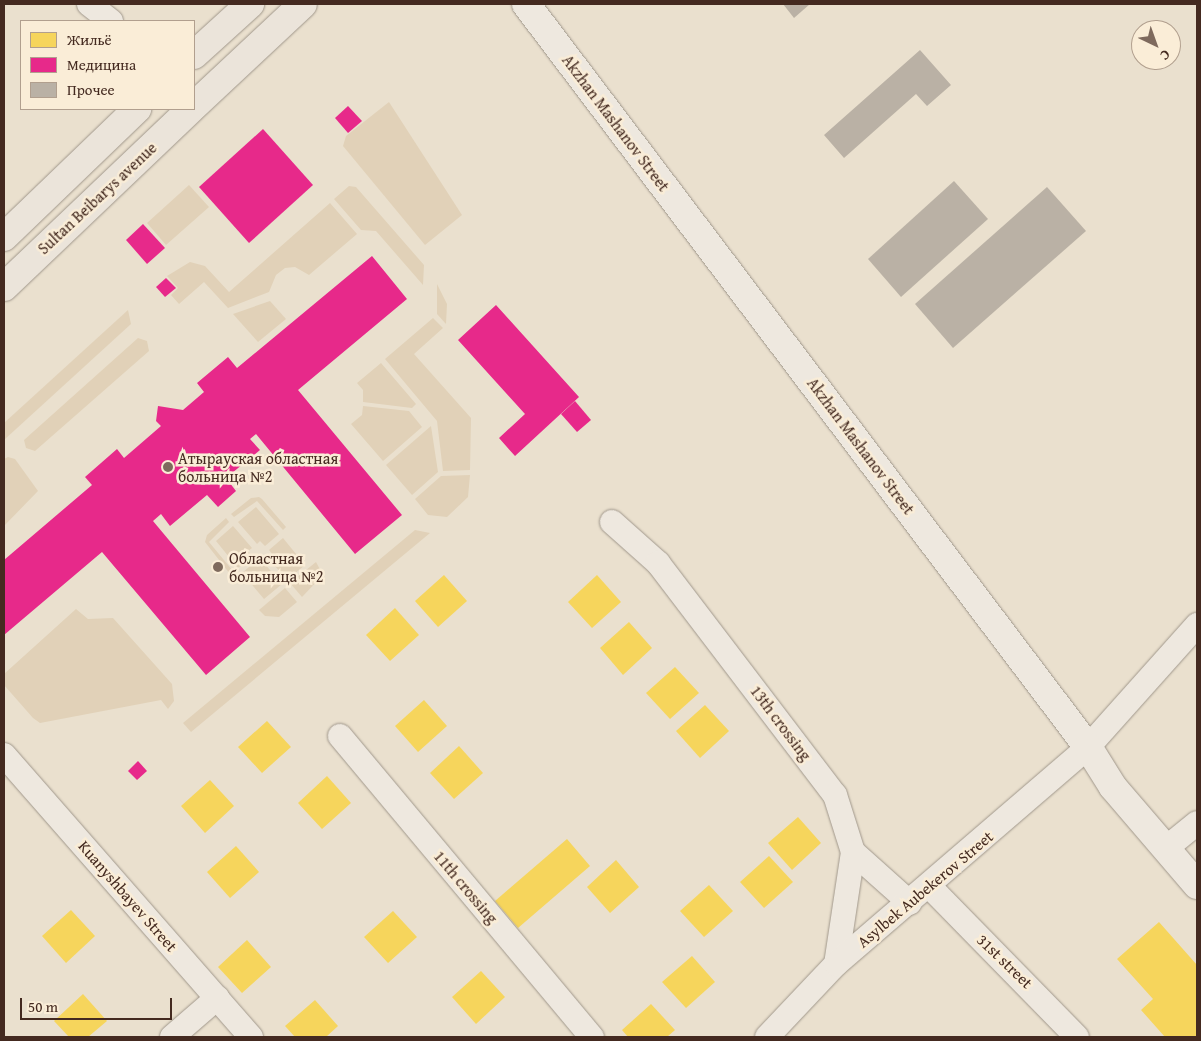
<!DOCTYPE html>
<meta charset="utf-8">
<style>
body{margin:0}
#map{position:relative;width:1201px;height:1041px;overflow:hidden;background:#eae0ce;font-family:"Gentium Book Plus",serif}
div>[style]{position:absolute}
.green>*{inset:0;background:#e1d1b8}
.homes>*{inset:0;background:#f6d55c}
.health>*{inset:0;background:#e7298a}
.building>*{inset:0;background:#bab1a5}
.roads{filter:drop-shadow(0 0 1px #a0978b) drop-shadow(0 0 1px #a0978b)}
.street>*{height:24px;margin:-12px;padding:0 12px;transform-origin:12px;border-radius:12px;background:#eee8df}
.secondary>*{height:28px;margin:-14px;padding:0 14px;transform-origin:14px;border-radius:14px;background:#eee8df}
.primary>*{height:28px;margin:-14px;padding:0 14px;transform-origin:14px;border-radius:14px;background:#ebe4da}
.dots>*{width:14px;height:14px;translate:-50% -50%;box-sizing:border-box;border:2px solid #faedd7;border-radius:50%}
span{translate:-50% -50%;white-space:nowrap;text-align:center;line-height:1.15;-webkit-text-stroke:5px #faedd7;paint-order:stroke}
.street-label{font-size:16px;color:#442a20}
.poi-label{font-size:16px;color:#442a20}
.left{translate:0 -50%;text-align:left}
.frame{position:absolute;inset:0;border:5px solid #442a20;pointer-events:none}
.legend{position:absolute;left:20px;top:20px;width:175px;height:90px;box-sizing:border-box;background:#faedd7;border:1px solid #b19f8e;margin:0;padding:6px 9px;list-style:none;font-size:15px;color:#442a20}
.legend li{display:flex;align-items:center;gap:10px;height:25px}
.legend b{width:25px;border:1px solid #b19f8e}
.north{position:absolute;left:1131px;top:20px;width:50px;height:50px;box-sizing:border-box;background:#faedd7;border:1px solid #b19f8e;border-radius:50%;rotate:138deg;font-size:14px;font-weight:700;line-height:20px;text-align:center;color:#442a20}
.north::after{content:'';display:block;margin:auto;width:18px;height:22px;background:#7e6a5d;clip-path:polygon(50% 0,100% 100%,50% 72%,0 100%)}
.scale{position:absolute;left:20px;top:998px;width:152px;height:22px;box-sizing:border-box;border:2px solid #442a20;border-top:0;padding-left:6px;font-size:15px;line-height:18px;white-space:nowrap;color:#442a20;-webkit-text-stroke:4px #faedd7;paint-order:stroke}
</style>
<div id="map">
<div class="green">
<i style="clip-path:polygon(389px 102px,462px 215px,425px 245px,343px 146px,346px 136px)"></i>
<i style="clip-path:polygon(189px 185px,209px 207px,166px 245px,147px 223px)"></i>
<i style="clip-path:polygon(349px 186px,356px 187px,424px 265px,423px 285px,376px 231px,361px 230px,334px 199px)"></i>
<i style="clip-path:polygon(330px 203px,357px 234px,309px 275px,295px 267px,285px 268px,276px 275px,269px 292px,228px 308px,204px 282px,179px 304px,171px 295px,178px 288px,167px 276px,190px 262px,205px 266px,229px 292px)"></i>
<i style="clip-path:polygon(437px 284px,447px 304px,446px 324px,437px 314px)"></i>
<i style="clip-path:polygon(270px 301px,286px 319px,258px 342px,233px 314px)"></i>
<i style="clip-path:polygon(128px 310px,131px 324px,4px 440px,4px 423px)"></i>
<i style="clip-path:polygon(433px 318px,443px 328px,414px 354px,471px 418px,470px 470px,443px 471px,437px 421px,385px 359px)"></i>
<i style="clip-path:polygon(138px 338px,147px 341px,149px 351px,35px 451px,26px 448px,24px 440px)"></i>
<i style="clip-path:polygon(381px 363px,416px 404px,412px 408px,363px 402px,363px 390px,357px 383px)"></i>
<i style="clip-path:polygon(363px 406px,409px 411px,422px 427px,383px 461px,351px 424px,362px 415px)"></i>
<i style="clip-path:polygon(431px 426px,438px 472px,412px 495px,386px 465px)"></i>
<i style="clip-path:polygon(8px 457px,15px 459px,38px 491px,4px 526px,4px 459px)"></i>
<i style="clip-path:polygon(470px 475px,468px 497px,447px 517px,428px 515px,415px 499px,441px 476px)"></i>
<i style="clip-path:polygon(259px 497px,262px 499px,286px 527px,283px 530px,257px 501px,234px 517px,231px 514px,251px 498px)"></i>
<i style="clip-path:polygon(256px 507px,279px 534px,265px 546px,260px 541px,257px 544px,238px 522px)"></i>
<i style="clip-path:polygon(226px 518px,229px 522px,209px 542px,233px 571px,230px 574px,205px 542px,207px 535px)"></i>
<i style="clip-path:polygon(233px 526px,252px 548px,248px 551px,252px 556px,238px 568px,216px 541px)"></i>
<i style="clip-path:polygon(415px 530px,430px 533px,191px 732px,183px 723px)"></i>
<i style="clip-path:polygon(283px 538px,305px 565px,287px 580px,269px 559px,273px 555px,269px 550px)"></i>
<i style="clip-path:polygon(256px 561px,260px 566px,264px 563px,282px 584px,264px 599px,242px 573px)"></i>
<i style="clip-path:polygon(316px 562px,323px 575px,302px 597px,290px 583px)"></i>
<i style="clip-path:polygon(285px 588px,297px 602px,279px 617px,265px 616px,259px 610px)"></i>
<i style="clip-path:polygon(76px 609px,88px 619px,113px 618px,172px 684px,174px 701px,168px 709px,161px 700px,40px 723px,33px 718px,4px 685px,4px 674px)"></i>
</div>
<div class="homes">
<i style="clip-path:polygon(444px 575px,467px 601px,438px 627px,415px 601px)"></i>
<i style="clip-path:polygon(597px 575px,621px 602px,592px 628px,568px 602px)"></i>
<i style="clip-path:polygon(395px 608px,419px 635px,390px 661px,366px 635px)"></i>
<i style="clip-path:polygon(629px 622px,652px 648px,623px 675px,600px 648px)"></i>
<i style="clip-path:polygon(675px 667px,699px 693px,670px 719px,646px 693px)"></i>
<i style="clip-path:polygon(424px 700px,447px 726px,418px 752px,395px 726px)"></i>
<i style="clip-path:polygon(705px 705px,729px 731px,700px 758px,676px 731px)"></i>
<i style="clip-path:polygon(267px 721px,291px 747px,262px 773px,238px 747px)"></i>
<i style="clip-path:polygon(459px 746px,483px 773px,454px 799px,430px 773px)"></i>
<i style="clip-path:polygon(327px 776px,351px 803px,322px 829px,298px 803px)"></i>
<i style="clip-path:polygon(210px 780px,234px 806px,205px 833px,181px 806px)"></i>
<i style="clip-path:polygon(798px 817px,821px 843px,792px 870px,768px 843px)"></i>
<i style="clip-path:polygon(567px 839px,590px 866px,518px 928px,495px 901px)"></i>
<i style="clip-path:polygon(236px 846px,259px 872px,230px 898px,207px 872px)"></i>
<i style="clip-path:polygon(769px 856px,793px 882px,764px 908px,740px 882px)"></i>
<i style="clip-path:polygon(616px 860px,639px 887px,610px 913px,587px 887px)"></i>
<i style="clip-path:polygon(709px 885px,733px 911px,704px 937px,680px 911px)"></i>
<i style="clip-path:polygon(71px 910px,95px 936px,66px 963px,42px 936px)"></i>
<i style="clip-path:polygon(393px 911px,417px 937px,388px 963px,364px 937px)"></i>
<i style="clip-path:polygon(1159px 922px,1197px 965px,1197px 1037px,1165px 1037px,1141px 1010px,1153px 999px,1117px 959px)"></i>
<i style="clip-path:polygon(247px 940px,271px 967px,242px 993px,218px 967px)"></i>
<i style="clip-path:polygon(692px 956px,715px 982px,686px 1008px,662px 982px)"></i>
<i style="clip-path:polygon(481px 971px,505px 997px,476px 1024px,452px 997px)"></i>
<i style="clip-path:polygon(83px 994px,107px 1021px,88px 1037px,69px 1037px,54px 1021px)"></i>
<i style="clip-path:polygon(315px 1000px,338px 1026px,326px 1037px,295px 1037px,285px 1026px)"></i>
<i style="clip-path:polygon(651px 1004px,675px 1030px,667px 1037px,628px 1037px,622px 1030px)"></i>
</div>
<div class="health">
<i style="clip-path:polygon(348px 106px,362px 121px,348px 133px,335px 118px)"></i>
<i style="clip-path:polygon(263px 129px,313px 185px,249px 243px,199px 187px)"></i>
<i style="clip-path:polygon(143px 224px,165px 248px,147px 264px,126px 240px)"></i>
<i style="clip-path:polygon(372px 256px,407px 299px,298px 390px,402px 515px,355px 554px,256px 434px,250px 439px,260px 450px,226px 478px,236px 491px,218px 507px,207px 495px,170px 526px,161px 514px,153px 521px,250px 637px,206px 675px,102px 552px,4px 635px,4px 560px,92px 485px,85px 477px,117px 449px,124px 458px,161px 426px,156px 421px,158px 406px,183px 410px,204px 392px,197px 383px,228px 357px,237px 368px)"></i>
<i style="clip-path:polygon(166px 278px,176px 288px,165px 297px,156px 287px)"></i>
<i style="clip-path:polygon(496px 305px,579px 397px,515px 456px,499px 438px,525px 414px,458px 340px)"></i>
<i style="clip-path:polygon(575px 401px,591px 420px,577px 432px,561px 414px)"></i>
<i style="clip-path:polygon(138px 761px,147px 771px,137px 780px,128px 771px)"></i>
</div>
<div class="building">
<i style="clip-path:polygon(783px 4px,810px 4px,794px 18px)"></i>
<i style="clip-path:polygon(920px 50px,951px 85px,927px 106px,916px 94px,844px 158px,824px 135px)"></i>
<i style="clip-path:polygon(954px 181px,988px 219px,901px 297px,868px 259px)"></i>
<i style="clip-path:polygon(1047px 187px,1086px 231px,953px 348px,915px 304px)"></i>
</div>
<div class="roads">
<div class="street">
<i style="left:89px;top:4px;width:28px;rotate:38deg"></i>
<i style="left:612px;top:522px;width:62px;rotate:41.7deg"></i>
<i style="left:658px;top:563px;width:292px;rotate:52.7deg"></i>
<i style="left:835px;top:795px;width:60px;rotate:72.5deg"></i>
<i style="left:853px;top:852px;width:113px;rotate:98.6deg"></i>
<i style="left:340px;top:736px;width:393px;rotate:50.1deg"></i>
<i style="left:4px;top:755px;width:375px;rotate:48.8deg"></i>
<i style="left:1165px;top:849px;width:41px;rotate:-39.1deg"></i>
<i style="left:853px;top:852px;width:76px;rotate:41.8deg"></i>
<i style="left:930px;top:887px;width:210px;rotate:45.6deg"></i>
<i style="left:172px;top:1037px;width:60px;rotate:-40.9deg"></i>
<i style="left:767px;top:1037px;width:100px;rotate:-46.6deg"></i>
<i style="left:836px;top:964px;width:333px;rotate:-40.7deg"></i>
<i style="left:1088px;top:747px;width:164px;rotate:-48.2deg"></i>
</div>
<div class="secondary">
<i style="left:526px;top:4px;width:932px;rotate:52.9deg"></i>
<i style="left:1088px;top:747px;width:47px;rotate:58deg"></i>
<i style="left:1113px;top:787px;width:129px;rotate:49.4deg"></i>
</div>
<div class="primary">
<i style="left:194px;top:55px;width:76px;rotate:-42.3deg"></i>
<i style="left:194px;top:106px;width:149px;rotate:-43.1deg"></i>
<i style="left:4px;top:237px;width:185px;rotate:-43.9deg"></i>
<i style="left:4px;top:287px;width:258px;rotate:-43.6deg"></i>
</div>
</div>
<div class="dots">
<i style="left:168px;top:467px;background:#7e6a5d"></i>
<i style="left:218px;top:567px;background:#7e6a5d"></i>
</div>
<div class="street-label">
<span style="left:616px;top:123px;rotate:53deg">Akzhan Mashanov Street</span>
<span style="left:97px;top:198px;rotate:-43deg">Sultan Beibarys avenue</span>
<span style="left:861px;top:446px;rotate:53deg">Akzhan Mashanov Street</span>
<span style="left:781px;top:723px;rotate:53deg">13th crossing</span>
<span style="left:466px;top:887px;rotate:50deg">11th crossing</span>
<span style="left:925px;top:889px;rotate:-40deg">Asylbek Aubekerov Street</span>
<span style="left:128px;top:896px;rotate:49deg">Kuanyshbayev Street</span>
<span style="left:1005px;top:961px;rotate:44deg">31st street</span>
</div>
<div class="poi-label">
<span class="left" style="left:178px;top:467px">Атырауская областная<br>больница №2</span>
<span class="left" style="left:229px;top:567px">Областная<br>больница №2</span>
</div>
<div class="frame"></div>
<ul class="legend">
<li><b style="height:14px;background:#f6d55c"></b>Жильё</li>
<li><b style="height:14px;background:#e7298a"></b>Медицина</li>
<li><b style="height:14px;background:#bab1a5"></b>Прочее</li>
</ul>
<div class="north">С</div>
<div class="scale">50 m</div>
</div>
